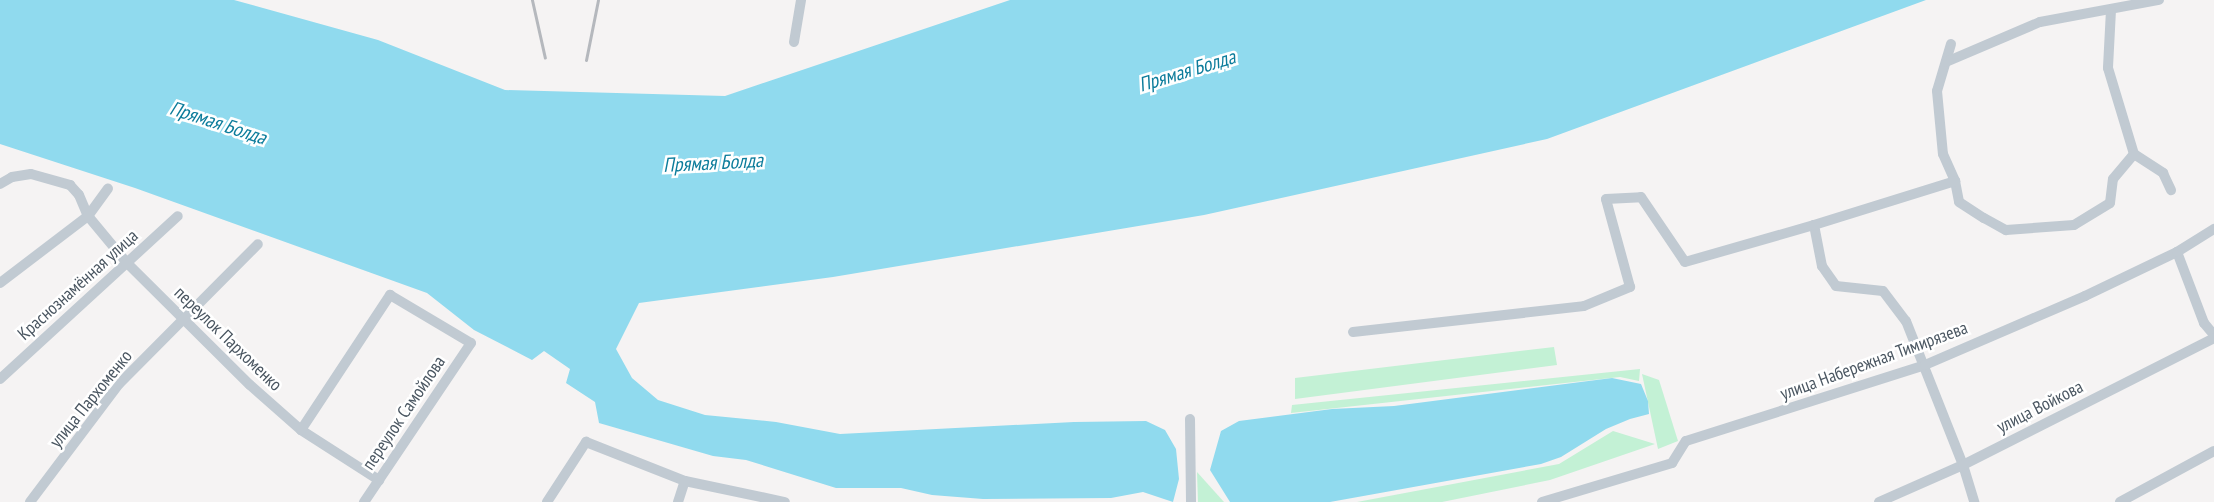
<!DOCTYPE html>
<meta charset="utf-8">
<style>
body{margin:0}
#map{position:relative;width:2214px;height:502px;overflow:hidden;background:#f5f3f3;font-family:"PT Sans Narrow",sans-serif}
div>[style]{position:absolute}
.green>*{inset:0;background:#c3f1d5}
.water>*{inset:0;background:#90daee}
.minor>*{height:10px;margin:-5px;padding:0 5px;transform-origin:5px;border-radius:5px;background:#c1cad2}
.rail>*{height:3px;margin:-1.5px;padding:0 1.5px;transform-origin:1.5px;border-radius:1.5px;background:#b5b8bd}
span{translate:-50% -50%;white-space:nowrap;text-align:center;line-height:1.15;-webkit-text-stroke:5px #fff;paint-order:stroke}
.street-label{font-size:18px;color:#4a5661}
.water-label{font-size:20px;color:#0c7c9b;font-style:italic}
</style>
<div id="map">
<div class="green">
<i style="clip-path:polygon(1554px 347px,1557px 365px,1295px 399px,1295px 378px)"></i>
<i style="clip-path:polygon(1640px 369px,1639px 381px,1620px 377px,1291px 413px,1292px 405px)"></i>
<i style="clip-path:polygon(1642px 374px,1659px 380px,1678px 441px,1658px 449px)"></i>
<i style="clip-path:polygon(1613px 431px,1655px 444px,1550px 480px,1442px 502px,1357px 502px,1559px 464px)"></i>
<i style="clip-path:polygon(1197px 472px,1224px 502px,1198px 502px)"></i>
</div>
<div class="water">
<i style="clip-path:polygon(0 0,234px 0,378px 40px,505px 90px,725px 96px,1010px 0,1926px 0,1547px 139px,1204px 215px,833px 277px,639px 303px,616px 349px,632px 378px,658px 400px,705px 415px,776px 422px,840px 434px,1074px 422px,1146px 421px,1165px 430px,1176px 449px,1179px 479px,1173px 502px,1143px 492px,1111px 498px,983px 499px,932px 495px,901px 488px,836px 488px,746px 460px,713px 456px,599px 423px,595px 402px,566px 383px,570px 369px,544px 351px,532px 360px,474px 330px,427px 293px,135px 188px,0 144px)"></i>
<i style="clip-path:polygon(1612px 378px,1641px 384px,1648px 401px,1649px 414px,1630px 419px,1606px 429px,1561px 457px,1541px 464px,1330px 502px,1230px 502px,1210px 470px,1221px 431px,1239px 421px,1332px 409px,1394px 406px)"></i>
</div>
<div class="minor">
<i style="left:2111px;top:10px;width:58px;rotate:93deg"></i>
<i style="left:2108px;top:68px;width:90px;rotate:73.2deg"></i>
<i style="left:2134px;top:154px;width:35px;rotate:33deg"></i>
<i style="left:2163px;top:173px;width:19px;rotate:65deg"></i>
<i style="left:794px;top:42px;width:43px;rotate:-80.5deg"></i>
<i style="left:1951px;top:44px;width:49px;rotate:106.6deg"></i>
<i style="left:1937px;top:91px;width:63px;rotate:84.6deg"></i>
<i style="left:1943px;top:154px;width:30px;rotate:66deg"></i>
<i style="left:1955px;top:181px;width:21px;rotate:79deg"></i>
<i style="left:1959px;top:202px;width:30px;rotate:33deg"></i>
<i style="left:1984px;top:218px;width:25px;rotate:29deg"></i>
<i style="left:2006px;top:230px;width:68px;rotate:-4.2deg"></i>
<i style="left:2074px;top:225px;width:42px;rotate:-31.4deg"></i>
<i style="left:2110px;top:203px;width:24px;rotate:-83deg"></i>
<i style="left:2113px;top:179px;width:33px;rotate:-50deg"></i>
<i style="left:1946px;top:62px;width:102px;rotate:-23.1deg"></i>
<i style="left:2040px;top:22px;width:121px;rotate:-10.5deg"></i>
<i style="left:0;top:184px;width:14px;rotate:-30deg"></i>
<i style="left:12px;top:177px;width:19px;rotate:-9deg"></i>
<i style="left:31px;top:174px;width:41px;rotate:15.8deg"></i>
<i style="left:70px;top:185px;width:13px;rotate:48deg"></i>
<i style="left:79px;top:195px;width:23px;rotate:67deg"></i>
<i style="left:88px;top:216px;width:61px;rotate:50.3deg"></i>
<i style="left:127px;top:263px;width:173px;rotate:44.8deg"></i>
<i style="left:250px;top:385px;width:68px;rotate:41.4deg"></i>
<i style="left:301px;top:430px;width:93px;rotate:32.7deg"></i>
<i style="left:1814px;top:225px;width:42px;rotate:79deg"></i>
<i style="left:1822px;top:266px;width:24px;rotate:55deg"></i>
<i style="left:1836px;top:286px;width:47px;rotate:6.1deg"></i>
<i style="left:1883px;top:291px;width:38px;rotate:53deg"></i>
<i style="left:1906px;top:321px;width:155px;rotate:68.4deg"></i>
<i style="left:1963px;top:465px;width:39px;rotate:73deg"></i>
<i style="left:2177px;top:252px;width:76px;rotate:69.2deg"></i>
<i style="left:2204px;top:323px;width:16px;rotate:50deg"></i>
<i style="left:0;top:283px;width:111px;rotate:-37.3deg"></i>
<i style="left:88px;top:216px;width:34px;rotate:-54deg"></i>
<i style="left:1353px;top:332px;width:232px;rotate:-6.4deg"></i>
<i style="left:1584px;top:306px;width:50px;rotate:-22.4deg"></i>
<i style="left:1630px;top:287px;width:91px;rotate:-105.3deg"></i>
<i style="left:1606px;top:199px;width:35px;rotate:-3deg"></i>
<i style="left:1641px;top:197px;width:78px;rotate:55.9deg"></i>
<i style="left:1685px;top:262px;width:134px;rotate:-16deg"></i>
<i style="left:1814px;top:225px;width:148px;rotate:-17.3deg"></i>
<i style="left:0;top:379px;width:241px;rotate:-42.5deg"></i>
<i style="left:1190px;top:419px;width:83px;rotate:89.3deg"></i>
<i style="left:301px;top:430px;width:162px;rotate:-56.6deg"></i>
<i style="left:390px;top:295px;width:94px;rotate:30.7deg"></i>
<i style="left:471px;top:343px;width:192px;rotate:123.9deg"></i>
<i style="left:30px;top:502px;width:148px;rotate:-53deg"></i>
<i style="left:119px;top:384px;width:197px;rotate:-45.2deg"></i>
<i style="left:547px;top:502px;width:72px;rotate:-57deg"></i>
<i style="left:586px;top:442px;width:106px;rotate:21.5deg"></i>
<i style="left:685px;top:481px;width:102px;rotate:11.9deg"></i>
<i style="left:678px;top:502px;width:22px;rotate:-72deg"></i>
<i style="left:1542px;top:502px;width:136px;rotate:-16.7deg"></i>
<i style="left:1672px;top:463px;width:26px;rotate:-58deg"></i>
<i style="left:1686px;top:441px;width:251px;rotate:-17.6deg"></i>
<i style="left:1925px;top:365px;width:174px;rotate:-23.3deg"></i>
<i style="left:2085px;top:296px;width:102px;rotate:-25.6deg"></i>
<i style="left:2177px;top:252px;width:44px;rotate:-31.9deg"></i>
<i style="left:1879px;top:502px;width:92px;rotate:-23.8deg"></i>
<i style="left:1963px;top:465px;width:281px;rotate:-26.8deg"></i>
<i style="left:2120px;top:502px;width:107px;rotate:-28.5deg"></i>
</div>
<div class="rail">
<i style="left:532px;top:0;width:59px;rotate:77.4deg"></i>
<i style="left:586px;top:60px;width:61px;rotate:-78.7deg"></i>
</div>
<div class="street-label">
<span style="left:78px;top:285px;rotate:-42deg">Краснознамённая улица</span>
<span style="left:228px;top:339px;rotate:44deg">переулок Пархоменко</span>
<span style="left:1874px;top:361px;rotate:-20deg">улица Набережная Тимирязева</span>
<span style="left:91px;top:399px;rotate:-51deg">улица Пархоменко</span>
<span style="left:2040px;top:407px;rotate:-27deg">улица Войкова</span>
<span style="left:404px;top:413px;rotate:-56deg">переулок Самойлова</span>
</div>
<div class="water-label">
<span style="left:1187px;top:71px;rotate:-17deg">Прямая Болда</span>
<span style="left:218px;top:123px;rotate:18deg">Прямая Болда</span>
<span style="left:713px;top:163px;rotate:-3deg">Прямая Болда</span>
</div>
</div>
